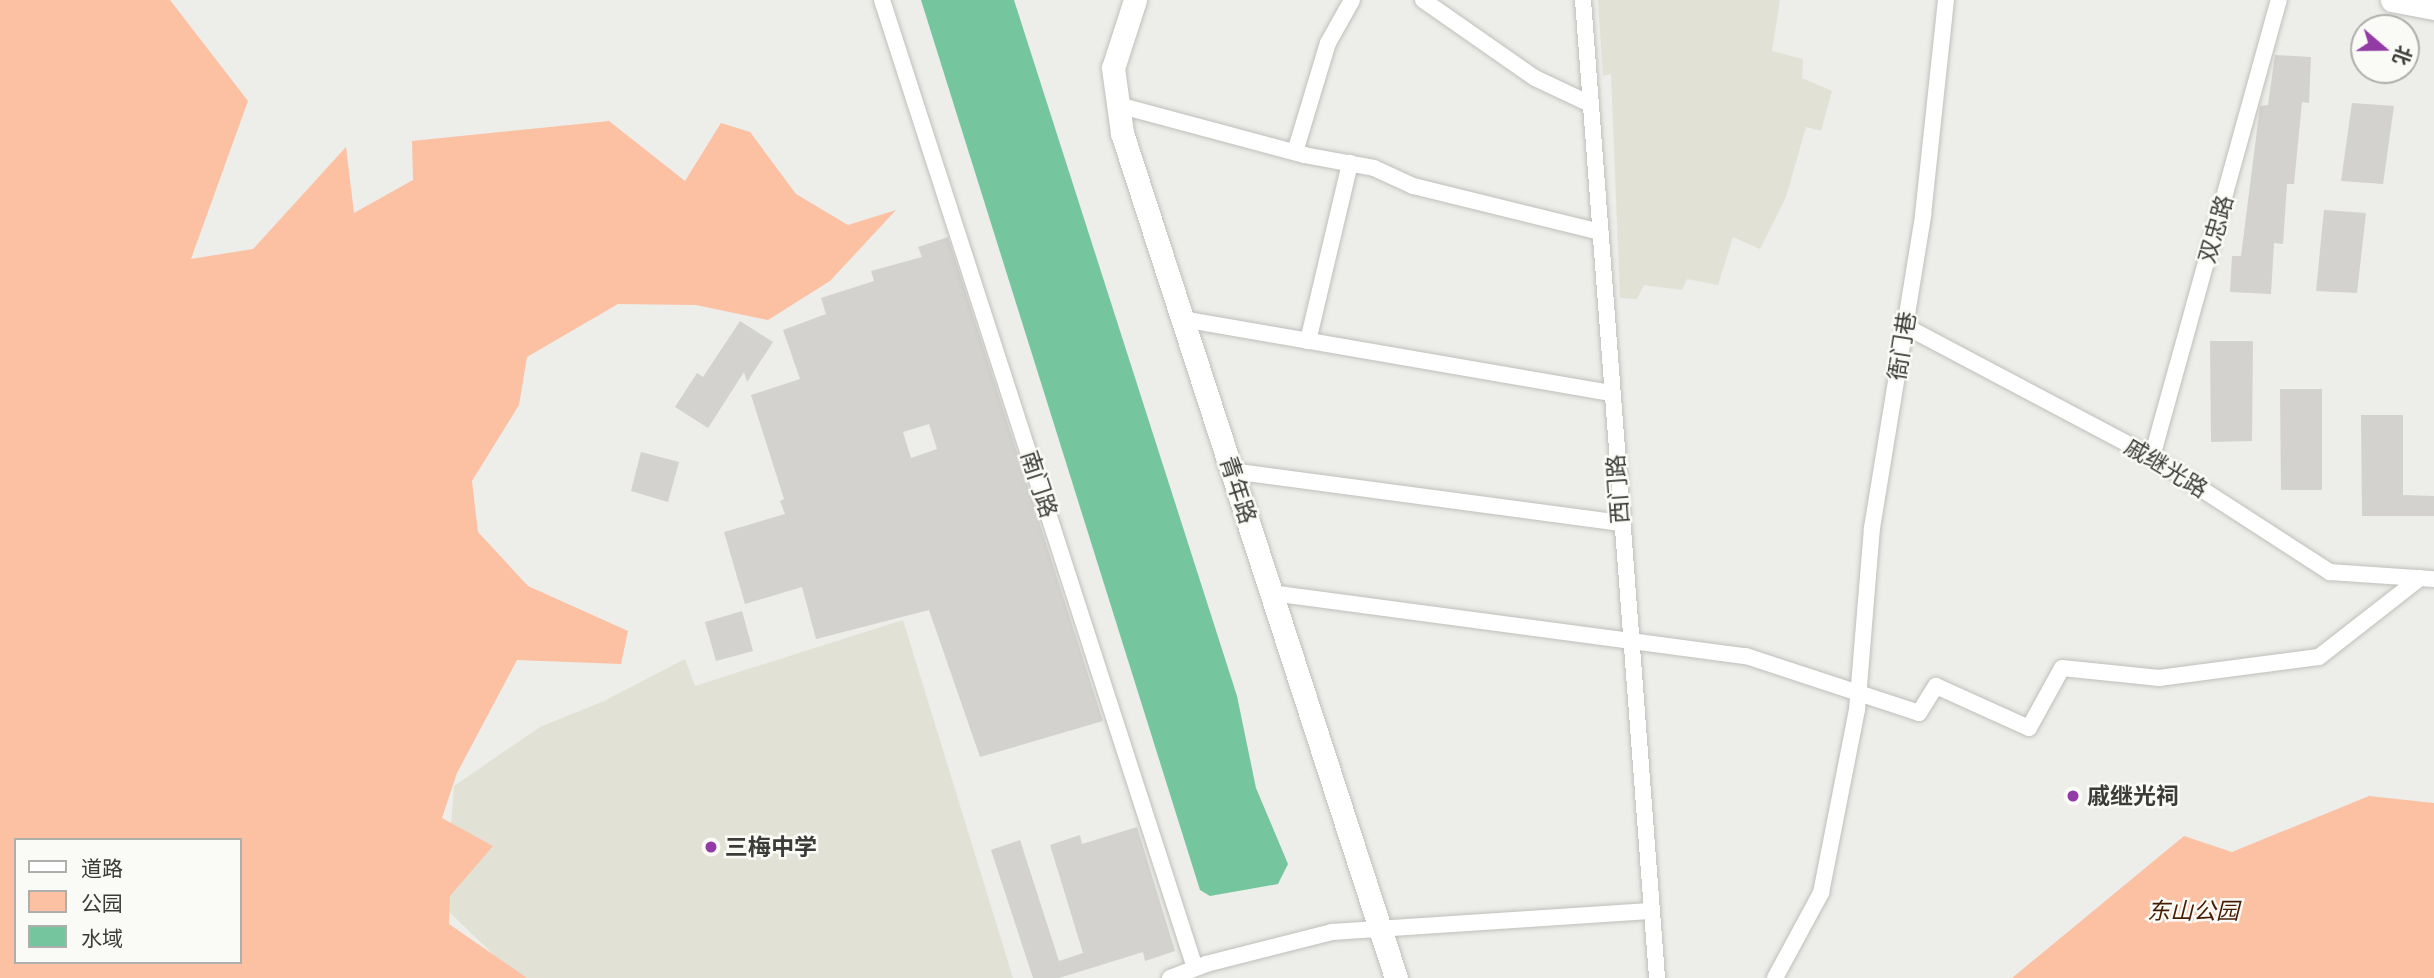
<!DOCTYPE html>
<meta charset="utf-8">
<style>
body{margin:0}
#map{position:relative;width:2434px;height:978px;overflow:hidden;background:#edede9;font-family:"PT Serif","Noto Sans SC",serif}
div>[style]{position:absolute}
.built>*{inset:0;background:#e2e1d5}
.green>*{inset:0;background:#fcc0a3}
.water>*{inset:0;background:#75c69f}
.building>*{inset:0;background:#d4d2ce}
.roads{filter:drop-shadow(0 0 2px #bfbfbb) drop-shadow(0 0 2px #bfbfbb)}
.street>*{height:16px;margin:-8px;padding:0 8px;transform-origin:8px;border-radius:8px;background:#fff}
.secondary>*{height:23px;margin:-11.5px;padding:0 11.5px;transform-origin:11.5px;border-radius:11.5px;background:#fff}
.dots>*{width:19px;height:19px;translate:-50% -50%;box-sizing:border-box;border:4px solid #fafaf6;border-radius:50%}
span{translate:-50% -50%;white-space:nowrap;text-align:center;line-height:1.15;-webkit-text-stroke:5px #fafaf6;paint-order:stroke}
.street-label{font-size:23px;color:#3b3b39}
.poi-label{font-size:23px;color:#3b3b39;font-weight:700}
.left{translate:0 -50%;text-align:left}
.park-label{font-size:23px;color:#481c02;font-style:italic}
.legend{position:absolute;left:14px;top:838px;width:228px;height:126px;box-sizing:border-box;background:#fafaf6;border:2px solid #aeaeaa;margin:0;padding:9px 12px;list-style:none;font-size:21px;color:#3b3b39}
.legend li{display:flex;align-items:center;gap:14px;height:35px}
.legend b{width:35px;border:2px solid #aeaeaa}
.north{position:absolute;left:2350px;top:14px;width:70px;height:70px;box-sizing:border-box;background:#fafaf6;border:2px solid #aeaeaa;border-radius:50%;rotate:110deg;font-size:19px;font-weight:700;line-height:28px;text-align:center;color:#3b3b39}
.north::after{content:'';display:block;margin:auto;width:24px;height:32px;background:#923aa6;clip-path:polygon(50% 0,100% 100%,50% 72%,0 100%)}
</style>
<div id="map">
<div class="built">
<i style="clip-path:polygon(1598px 0,1780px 0,1772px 51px,1803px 59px,1802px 78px,1832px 91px,1821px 131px,1806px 127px,1786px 197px,1760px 249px,1733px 237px,1718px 285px,1687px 279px,1682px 290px,1644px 285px,1637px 299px,1620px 298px,1611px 74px,1603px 76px)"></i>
<i style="clip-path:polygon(903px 620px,1013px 978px,518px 978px,445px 908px,454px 786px,540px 727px,604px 701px,685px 659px,695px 686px)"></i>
</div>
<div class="green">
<i style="clip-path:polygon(evenodd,0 0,170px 0,248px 101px,191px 259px,253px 249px,346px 147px,354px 213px,413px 180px,412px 141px,609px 121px,685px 181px,721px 123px,750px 132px,796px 194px,848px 225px,896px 210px,830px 281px,768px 320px,696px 305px,618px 304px,527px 357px,519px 405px,472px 481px,478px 532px,528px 586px,628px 631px,621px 664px,517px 660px,457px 773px,442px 818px,493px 846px,450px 896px,449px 924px,527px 978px,0 978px,0 0,16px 840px,240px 840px,240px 962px,16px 962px,16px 840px)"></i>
<i style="clip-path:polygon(2369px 796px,2434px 803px,2434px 978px,2012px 978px,2184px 836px,2232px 852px)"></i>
</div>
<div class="water">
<i style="clip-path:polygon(921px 0,1014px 0,1237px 696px,1256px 788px,1288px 864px,1278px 884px,1210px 896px,1200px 890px)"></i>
</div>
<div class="building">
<i style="clip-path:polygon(2275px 55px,2311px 57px,2309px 103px,2302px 102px,2294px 184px,2287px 184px,2283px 244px,2274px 243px,2271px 294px,2230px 292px,2232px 256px,2241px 256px,2260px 106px,2268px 105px)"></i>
<i style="clip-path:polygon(2352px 103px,2394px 106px,2383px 184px,2341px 181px)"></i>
<i style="clip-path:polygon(2324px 210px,2366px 213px,2357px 293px,2316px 291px)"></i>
<i style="clip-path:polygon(evenodd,948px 237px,1103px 721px,980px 757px,929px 610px,816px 639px,802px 587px,745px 604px,724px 532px,785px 514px,780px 501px,784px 499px,751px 395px,800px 379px,783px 330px,826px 314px,821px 298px,874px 281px,871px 271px,922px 257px,918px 247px,948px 237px,929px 424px,937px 449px,911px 458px,903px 432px,929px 424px)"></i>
<i style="clip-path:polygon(740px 321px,773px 342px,747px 382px,744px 372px,708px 428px,675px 407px,697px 373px,703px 377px)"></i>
<i style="clip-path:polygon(2210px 341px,2253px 341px,2252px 441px,2211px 442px)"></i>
<i style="clip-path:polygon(2280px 389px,2322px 389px,2322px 490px,2281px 490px)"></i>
<i style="clip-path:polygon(2361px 415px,2403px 415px,2403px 495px,2434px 496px,2434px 516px,2362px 516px)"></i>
<i style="clip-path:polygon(641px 452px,679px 462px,668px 502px,631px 491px)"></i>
<i style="clip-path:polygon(742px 611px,753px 651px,716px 661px,705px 622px)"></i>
<i style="clip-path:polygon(1137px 827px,1175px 951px,1145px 961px,1143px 952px,1059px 978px,1033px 978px,991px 850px,1020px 840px,1059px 961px,1083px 953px,1050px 845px,1080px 835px,1082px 844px)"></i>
</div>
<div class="roads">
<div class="street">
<i style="left:882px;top:0;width:1017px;rotate:72.08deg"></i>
<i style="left:1423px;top:0;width:136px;rotate:34.9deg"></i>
<i style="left:1535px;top:78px;width:61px;rotate:25.3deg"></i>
<i style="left:1583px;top:0;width:981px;rotate:85.67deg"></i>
<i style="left:1118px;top:105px;width:193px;rotate:15deg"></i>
<i style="left:1304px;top:155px;width:71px;rotate:10.5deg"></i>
<i style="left:1374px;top:168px;width:43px;rotate:24.8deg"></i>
<i style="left:1413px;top:186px;width:193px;rotate:13.8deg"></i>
<i style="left:1295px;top:152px;width:114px;rotate:-73.2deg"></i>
<i style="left:1328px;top:43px;width:49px;rotate:-60.8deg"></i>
<i style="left:1182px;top:319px;width:435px;rotate:9.8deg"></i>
<i style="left:1905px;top:326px;width:280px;rotate:27.9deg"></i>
<i style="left:2152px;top:457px;width:212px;rotate:32.9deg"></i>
<i style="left:2330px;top:572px;width:104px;rotate:3.9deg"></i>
<i style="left:1308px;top:341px;width:183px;rotate:-76.7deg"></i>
<i style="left:2152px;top:457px;width:474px;rotate:-74.5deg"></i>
<i style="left:1231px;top:471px;width:393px;rotate:7.6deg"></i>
<i style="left:1271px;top:593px;width:479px;rotate:7.6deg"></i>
<i style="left:1746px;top:656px;width:182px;rotate:18.2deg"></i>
<i style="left:1919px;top:713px;width:32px;rotate:-58deg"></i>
<i style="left:1936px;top:686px;width:102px;rotate:24.3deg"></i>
<i style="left:2029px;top:728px;width:68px;rotate:-61.2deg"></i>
<i style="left:2062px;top:668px;width:98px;rotate:5.9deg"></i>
<i style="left:2159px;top:678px;width:161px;rotate:-7.5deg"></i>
<i style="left:2319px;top:657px;width:128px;rotate:-38deg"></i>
<i style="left:1170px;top:978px;width:39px;rotate:-21deg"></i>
<i style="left:1206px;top:964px;width:130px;rotate:-14.3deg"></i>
<i style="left:1332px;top:932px;width:318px;rotate:-3.8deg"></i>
<i style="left:1775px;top:978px;width:97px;rotate:-61.6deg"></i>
<i style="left:1821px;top:893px;width:187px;rotate:-78.9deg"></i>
<i style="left:1857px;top:710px;width:183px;rotate:-85.3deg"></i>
<i style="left:1872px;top:528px;width:317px;rotate:-80.7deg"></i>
<i style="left:1923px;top:215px;width:216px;rotate:-83.9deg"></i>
</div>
<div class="secondary">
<i style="left:1135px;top:0;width:71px;rotate:107.9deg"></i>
<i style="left:1113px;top:68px;width:66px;rotate:82.1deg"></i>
<i style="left:1122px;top:133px;width:888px;rotate:72.03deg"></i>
<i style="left:2392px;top:0;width:43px;rotate:10.8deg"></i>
</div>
</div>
<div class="dots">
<i style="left:2073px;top:796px;background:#923aa6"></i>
<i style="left:711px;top:847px;background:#923aa6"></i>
</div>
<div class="street-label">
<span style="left:2216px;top:229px;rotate:-74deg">双忠路</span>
<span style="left:1902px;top:346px;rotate:-81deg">衙门巷</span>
<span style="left:2166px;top:468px;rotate:31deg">戚继光路</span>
<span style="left:1039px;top:484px;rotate:72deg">南门路</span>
<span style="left:1618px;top:489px;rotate:-94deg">西门路</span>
<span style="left:1238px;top:490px;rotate:72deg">青年路</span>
</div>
<div class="poi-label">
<span class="left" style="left:2087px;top:796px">戚继光祠</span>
<span class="left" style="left:725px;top:847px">三梅中学</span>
</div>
<div class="park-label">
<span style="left:2193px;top:911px">东山公园</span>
</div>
<ul class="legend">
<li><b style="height:9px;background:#fff"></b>道路</li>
<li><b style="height:19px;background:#fcc0a3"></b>公园</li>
<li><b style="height:19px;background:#75c69f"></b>水域</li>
</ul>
<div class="north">北</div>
</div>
